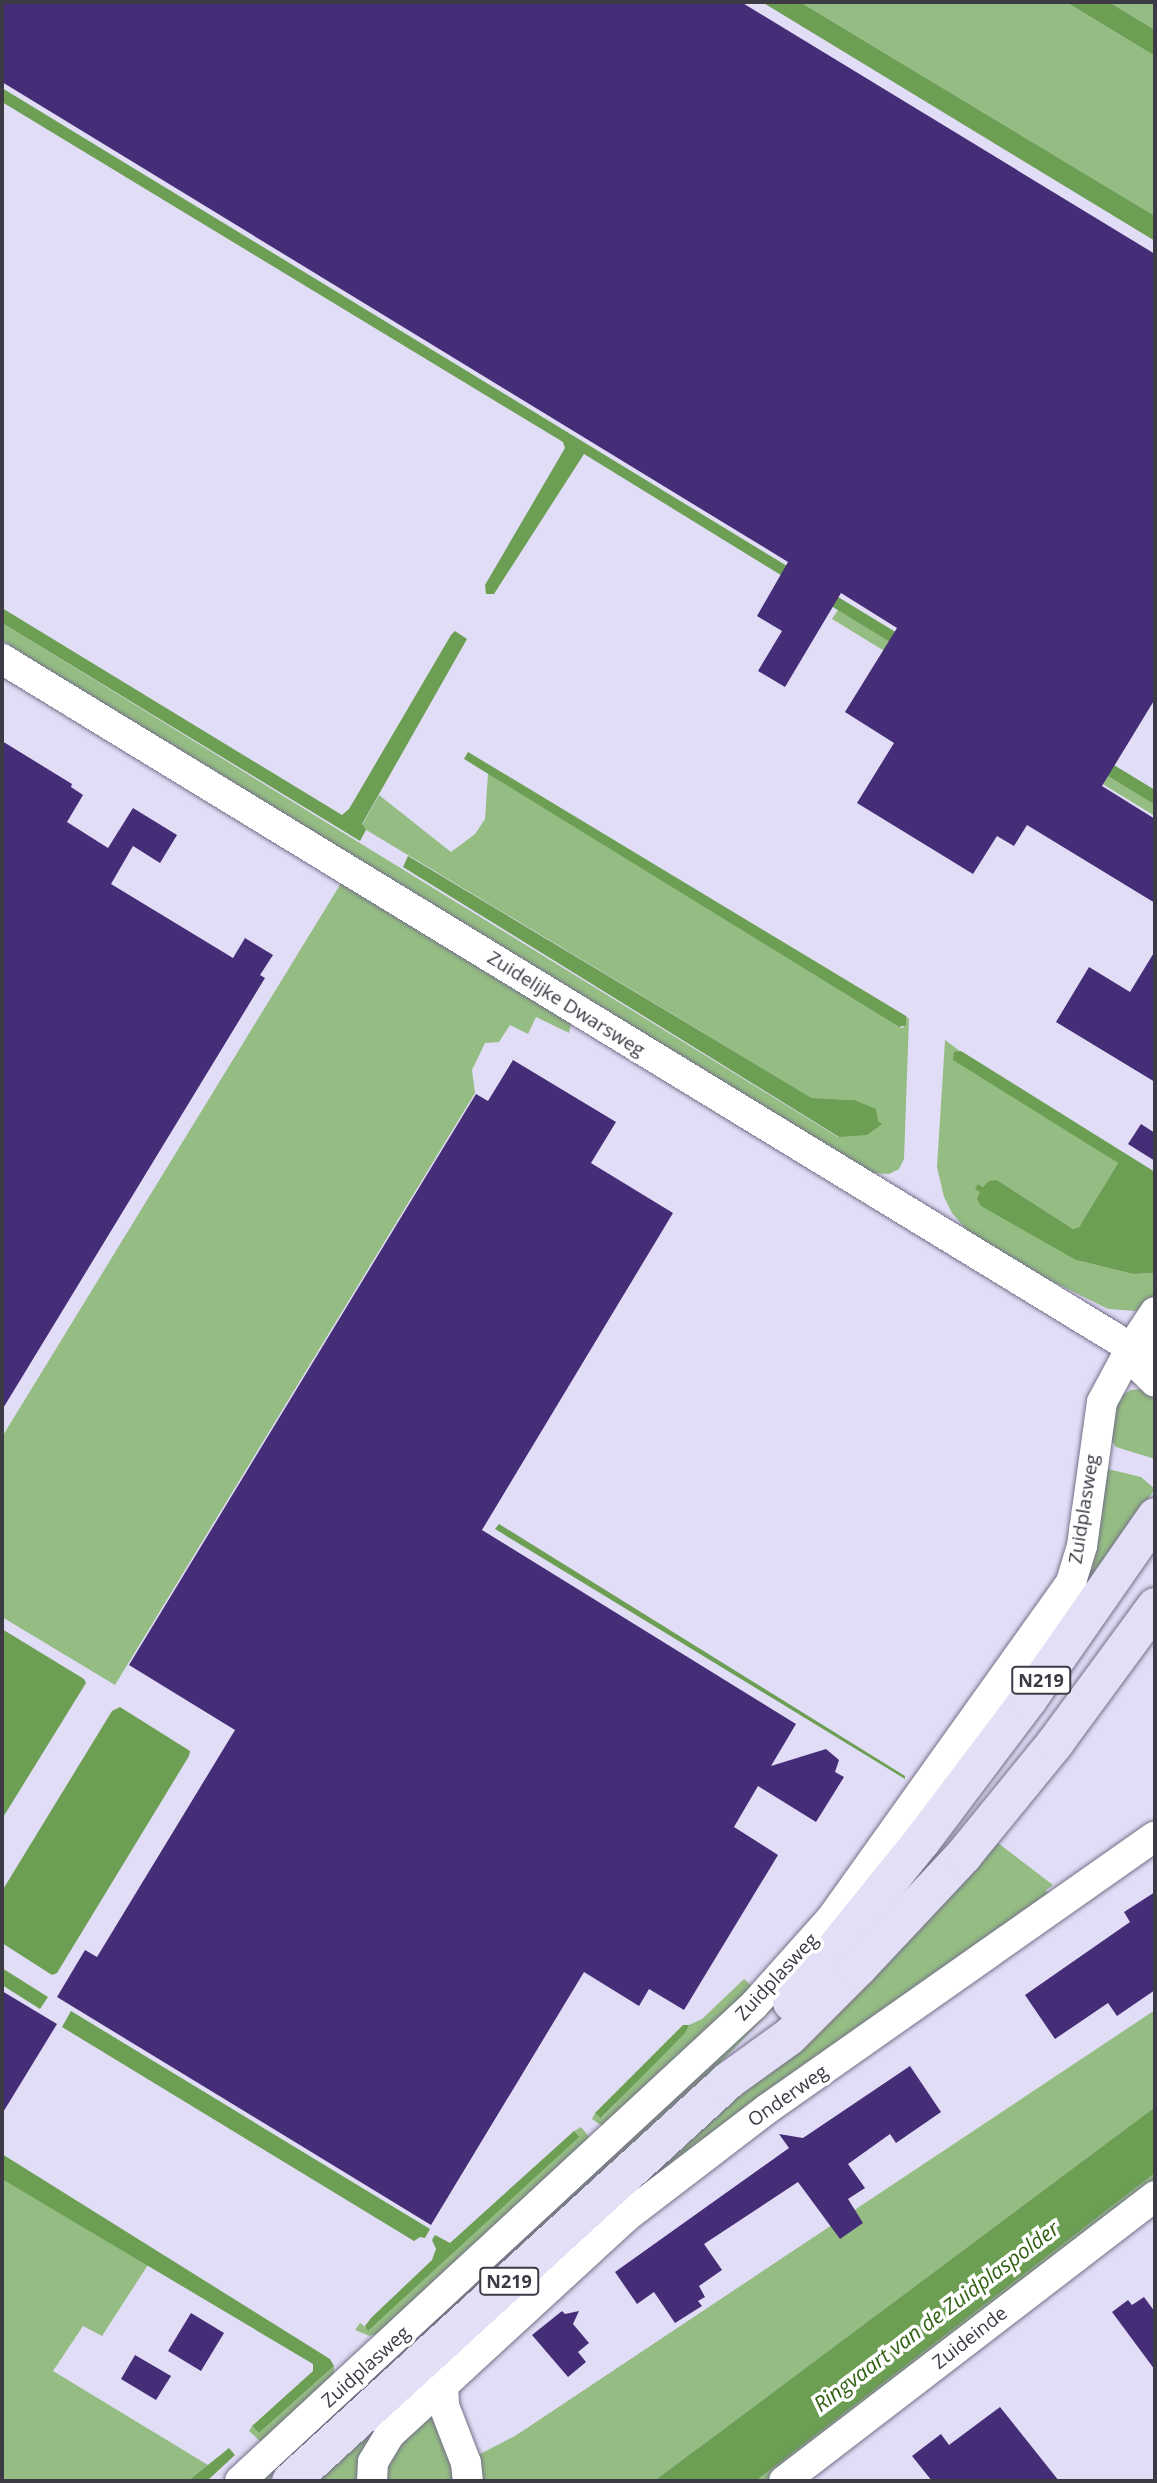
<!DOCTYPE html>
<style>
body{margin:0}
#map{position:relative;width:1157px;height:2483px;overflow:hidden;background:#e2ddf7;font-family:"Open Sans",sans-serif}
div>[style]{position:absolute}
.green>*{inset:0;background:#95bd83}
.water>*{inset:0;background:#6c9f53}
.building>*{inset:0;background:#452e77}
.roads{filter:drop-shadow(0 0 2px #747087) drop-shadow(0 0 2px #747087)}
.minor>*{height:30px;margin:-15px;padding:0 15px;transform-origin:15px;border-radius:15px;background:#fff}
.major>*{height:37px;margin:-18.5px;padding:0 18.5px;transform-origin:18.5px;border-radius:18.5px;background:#e3dff6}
span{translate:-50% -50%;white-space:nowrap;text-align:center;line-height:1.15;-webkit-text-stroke:7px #fff;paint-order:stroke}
.shield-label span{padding:2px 5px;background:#fff;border:2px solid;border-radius:5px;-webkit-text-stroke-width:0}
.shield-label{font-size:18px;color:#3c3a45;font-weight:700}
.street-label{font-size:19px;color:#3c3a45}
.water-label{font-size:21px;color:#316112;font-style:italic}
.frame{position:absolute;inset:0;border:4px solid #3c3a45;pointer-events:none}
</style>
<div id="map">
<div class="green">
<i style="clip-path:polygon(800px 2px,1066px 2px,1155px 56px,1155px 216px)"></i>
<i style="clip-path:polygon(1109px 2px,1155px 2px,1155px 30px)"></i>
<i style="clip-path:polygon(838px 610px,1155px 805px,1155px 816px,832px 619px)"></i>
<i style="clip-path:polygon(2px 623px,838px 1137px,875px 1127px,878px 1121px,854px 1100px,812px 1098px,363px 828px,362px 825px,379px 795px,451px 852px,475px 834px,485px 819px,488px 773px,899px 1027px,903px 1028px,906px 1016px,909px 1019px,904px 1159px,899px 1169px,889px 1174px,871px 1173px,637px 1033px,168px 742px,114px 714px,2px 640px)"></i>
<i style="clip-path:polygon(343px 880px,572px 1020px,569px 1033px,536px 1017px,528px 1034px,510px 1025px,499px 1042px,485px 1043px,472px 1070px,475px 1093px,115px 1685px,2px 1617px,2px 1437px)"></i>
<i style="clip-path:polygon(945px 1040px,1052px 1120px,1118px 1163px,1079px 1227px,1073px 1229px,997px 1180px,983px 1187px,978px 1184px,980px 1192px,1076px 1260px,1133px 1274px,1155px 1273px,1155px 1299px,1136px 1311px,1108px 1309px,1046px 1278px,969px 1233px,952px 1213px,944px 1197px,937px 1167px)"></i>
<i style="clip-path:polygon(1144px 1389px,1155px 1392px,1155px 1459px,1116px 1447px,1108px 1436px,1119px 1397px,1131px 1390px)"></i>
<i style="clip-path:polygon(1108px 1469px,1141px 1477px,1155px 1489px,1082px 1596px,786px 1995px,690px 2094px,267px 2481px,256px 2481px,684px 2087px,1077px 1587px)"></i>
<i style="clip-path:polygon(1155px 1820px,1155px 1829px,766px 2103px,359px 2481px,314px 2481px,998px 1843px,1053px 1885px,1045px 1891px,1052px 1893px)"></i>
<i style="clip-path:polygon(744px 1979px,753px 1987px,605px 2128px,592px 2119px,595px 2113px,602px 2118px,689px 2025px,702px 2019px)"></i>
<i style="clip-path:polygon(1155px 2010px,1155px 2107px,654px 2481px,480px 2481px,478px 2455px,515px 2436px)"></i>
<i style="clip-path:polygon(581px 2127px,591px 2139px,390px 2329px,370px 2336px,355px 2330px,360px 2323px,369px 2330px,578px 2137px,574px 2131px)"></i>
<i style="clip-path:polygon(2px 2163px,153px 2257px,102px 2336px,83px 2326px,53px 2371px,208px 2465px,188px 2481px,2px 2481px)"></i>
<i style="clip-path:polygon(1155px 2173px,1155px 2184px,768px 2481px,756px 2481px)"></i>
<i style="clip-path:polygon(334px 2366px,334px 2381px,261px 2442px,249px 2431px,252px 2426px,259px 2433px)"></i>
<i style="clip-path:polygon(432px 2414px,443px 2435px,456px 2481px,384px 2481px,386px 2467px,394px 2448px)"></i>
</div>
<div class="water">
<i style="clip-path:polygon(762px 2px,800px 2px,1155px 216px,1155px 241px)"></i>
<i style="clip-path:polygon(1066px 2px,1109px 2px,1155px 30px,1155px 56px)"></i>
<i style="clip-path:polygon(2px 88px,1155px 790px,1155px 805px,584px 454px,494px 594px,486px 594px,485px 585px,565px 448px,563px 442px,2px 102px)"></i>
<i style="clip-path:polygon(2px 608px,342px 815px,349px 809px,451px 635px,455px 631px,467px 639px,362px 824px,366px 830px,360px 841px,2px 623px)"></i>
<i style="clip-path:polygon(468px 752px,906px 1016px,906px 1025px,899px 1027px,464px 759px)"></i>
<i style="clip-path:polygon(408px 856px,812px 1098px,854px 1100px,876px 1109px,878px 1121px,882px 1124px,867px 1135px,839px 1137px,403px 867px)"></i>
<i style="clip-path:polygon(961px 1051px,1155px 1172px,1155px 1273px,1133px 1274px,1076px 1260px,981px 1206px,977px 1199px,980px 1192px,975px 1189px,978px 1184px,983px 1187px,989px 1181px,997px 1180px,1073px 1229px,1079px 1227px,1118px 1163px,953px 1060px,954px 1052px)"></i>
<i style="clip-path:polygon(499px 1524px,905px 1776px,905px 1779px,495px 1529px)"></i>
<i style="clip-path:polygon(2px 1629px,84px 1679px,86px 1683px,2px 1819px)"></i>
<i style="clip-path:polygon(120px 1707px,190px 1751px,189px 1756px,57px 1973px,52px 1975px,2px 1943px,2px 1891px,112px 1711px)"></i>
<i style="clip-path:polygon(2px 1968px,48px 1997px,40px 2009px,2px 1985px)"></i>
<i style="clip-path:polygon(71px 2011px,430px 2229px,425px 2238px,420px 2237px,414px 2241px,62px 2027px)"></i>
<i style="clip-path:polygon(683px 2025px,689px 2025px,685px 2033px,601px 2118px,595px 2113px)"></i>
<i style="clip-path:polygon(1155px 2107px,1155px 2173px,756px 2481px,654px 2481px)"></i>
<i style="clip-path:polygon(574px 2131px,579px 2137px,368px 2331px,365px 2326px,371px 2318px,432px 2260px,436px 2249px,432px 2240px,435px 2235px,450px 2243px)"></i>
<i style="clip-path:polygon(2px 2154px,330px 2359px,334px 2366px,259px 2433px,252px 2426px,313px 2371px,313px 2364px,2px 2179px)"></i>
<i style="clip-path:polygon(229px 2448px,235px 2455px,207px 2481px,188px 2481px)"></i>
</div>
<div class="building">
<i style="clip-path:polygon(2px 2px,741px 2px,1155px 254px,1155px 699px,1102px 786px,1155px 819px,1155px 903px,1027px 825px,1014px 846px,997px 836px,973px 874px,857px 803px,894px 743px,845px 712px,897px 628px,841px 593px,785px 687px,758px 671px,782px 631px,757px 616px,788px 562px,2px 82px)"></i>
<i style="clip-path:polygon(2px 741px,72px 784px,71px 787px,83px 795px,67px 822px,108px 848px,133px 808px,177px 835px,160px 863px,133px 846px,111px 884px,233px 958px,245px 938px,273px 955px,260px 975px,265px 978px,2px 1410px)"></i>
<i style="clip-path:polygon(1155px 951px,1155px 1082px,1056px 1022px,1089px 967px,1130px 992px)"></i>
<i style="clip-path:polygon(513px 1060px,616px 1122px,591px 1163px,673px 1213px,482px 1530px,796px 1724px,771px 1766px,826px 1749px,839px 1760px,835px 1772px,844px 1777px,816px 1822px,758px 1786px,734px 1827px,778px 1855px,684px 2010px,649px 1989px,639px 2006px,584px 1972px,431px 2225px,57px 1997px,85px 1950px,97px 1957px,235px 1730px,129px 1665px,476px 1094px,488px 1101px)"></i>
<i style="clip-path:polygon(1141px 1124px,1155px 1133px,1155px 1161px,1128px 1144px)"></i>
<i style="clip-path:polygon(1155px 1892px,1155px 1990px,1117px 2016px,1108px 2003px,1055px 2039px,1025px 1995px,1130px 1922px,1124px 1912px)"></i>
<i style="clip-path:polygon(2px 1991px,57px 2024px,2px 2114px)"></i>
<i style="clip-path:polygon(910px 2066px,941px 2112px,896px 2143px,890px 2134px,848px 2164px,865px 2188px,848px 2199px,863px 2223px,840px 2239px,798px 2182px,704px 2244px,722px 2270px,699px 2286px,705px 2297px,698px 2301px,702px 2306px,675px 2323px,654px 2292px,637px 2304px,615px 2272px,789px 2148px,779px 2134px,803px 2138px)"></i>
<i style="clip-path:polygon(1144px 2297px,1155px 2312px,1155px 2370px,1112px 2312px,1128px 2300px,1132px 2305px)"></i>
<i style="clip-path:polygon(562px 2311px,565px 2314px,579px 2311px,573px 2324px,589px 2343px,578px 2352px,586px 2362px,568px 2377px,532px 2335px)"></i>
<i style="clip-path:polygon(191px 2313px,224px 2333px,201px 2371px,168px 2351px)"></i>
<i style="clip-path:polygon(135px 2355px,171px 2376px,156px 2400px,121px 2379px)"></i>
<i style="clip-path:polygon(1000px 2407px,1059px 2481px,932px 2481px,912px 2456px,941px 2434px,949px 2445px)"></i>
</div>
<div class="roads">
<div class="minor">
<i style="left:2px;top:659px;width:1323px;rotate:31.39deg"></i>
<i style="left:1131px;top:1348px;width:24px;rotate:9deg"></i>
<i style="left:1131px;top:1348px;width:24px;rotate:62deg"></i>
<i style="left:1142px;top:1369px;width:18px;rotate:45deg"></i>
<i style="left:443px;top:2385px;width:21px;rotate:87deg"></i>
<i style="left:444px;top:2406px;width:61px;rotate:68.9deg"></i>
<i style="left:466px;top:2463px;width:18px;rotate:84deg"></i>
<i style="left:240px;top:2481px;width:701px;rotate:-42.8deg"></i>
<i style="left:754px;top:2005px;width:115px;rotate:-48.2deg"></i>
<i style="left:831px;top:1919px;width:414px;rotate:-54.5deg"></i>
<i style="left:1071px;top:1582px;width:38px;rotate:-73deg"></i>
<i style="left:1082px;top:1546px;width:145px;rotate:-82.1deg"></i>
<i style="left:1102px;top:1402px;width:61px;rotate:-61.8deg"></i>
<i style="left:1131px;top:1348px;width:43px;rotate:-56.3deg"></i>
<i style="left:372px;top:2481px;width:19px;rotate:-87deg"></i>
<i style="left:373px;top:2462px;width:31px;rotate:-59deg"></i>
<i style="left:389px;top:2435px;width:323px;rotate:-42.6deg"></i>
<i style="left:627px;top:2216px;width:176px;rotate:-37.4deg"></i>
<i style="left:767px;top:2109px;width:474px;rotate:-35.1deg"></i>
<i style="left:784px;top:2481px;width:468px;rotate:-37.5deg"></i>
</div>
<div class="major">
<i style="left:791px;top:2002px;width:207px;rotate:-51.1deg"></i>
<i style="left:921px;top:1841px;width:178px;rotate:-53deg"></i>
<i style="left:1028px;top:1699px;width:223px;rotate:-55.2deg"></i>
<i style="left:290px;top:2481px;width:594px;rotate:-42.47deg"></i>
<i style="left:728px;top:2080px;width:75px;rotate:-35.8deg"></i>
<i style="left:789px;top:2036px;width:98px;rotate:-45deg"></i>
<i style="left:858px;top:1967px;width:154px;rotate:-46.8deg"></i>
<i style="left:963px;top:1855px;width:146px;rotate:-50.8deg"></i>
<i style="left:1055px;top:1742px;width:169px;rotate:-53.7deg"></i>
</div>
</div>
<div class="shield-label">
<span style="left:1041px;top:1680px">N219</span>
<span style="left:509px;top:2281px">N219</span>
</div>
<div class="street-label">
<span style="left:566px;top:1004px;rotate:32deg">Zuidelijke Dwarsweg</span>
<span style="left:1084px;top:1509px;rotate:-81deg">Zuidplasweg</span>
<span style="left:777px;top:1977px;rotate:-47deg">Zuidplasweg</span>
<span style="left:788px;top:2096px;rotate:-35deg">Onderweg</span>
<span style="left:970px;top:2338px;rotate:-38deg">Zuideinde</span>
<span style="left:366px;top:2367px;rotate:-42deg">Zuidplasweg</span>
</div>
<div class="water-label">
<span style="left:936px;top:2316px;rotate:-37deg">Ringvaart van de Zuidplaspolder</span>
</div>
<div class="frame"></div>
</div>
